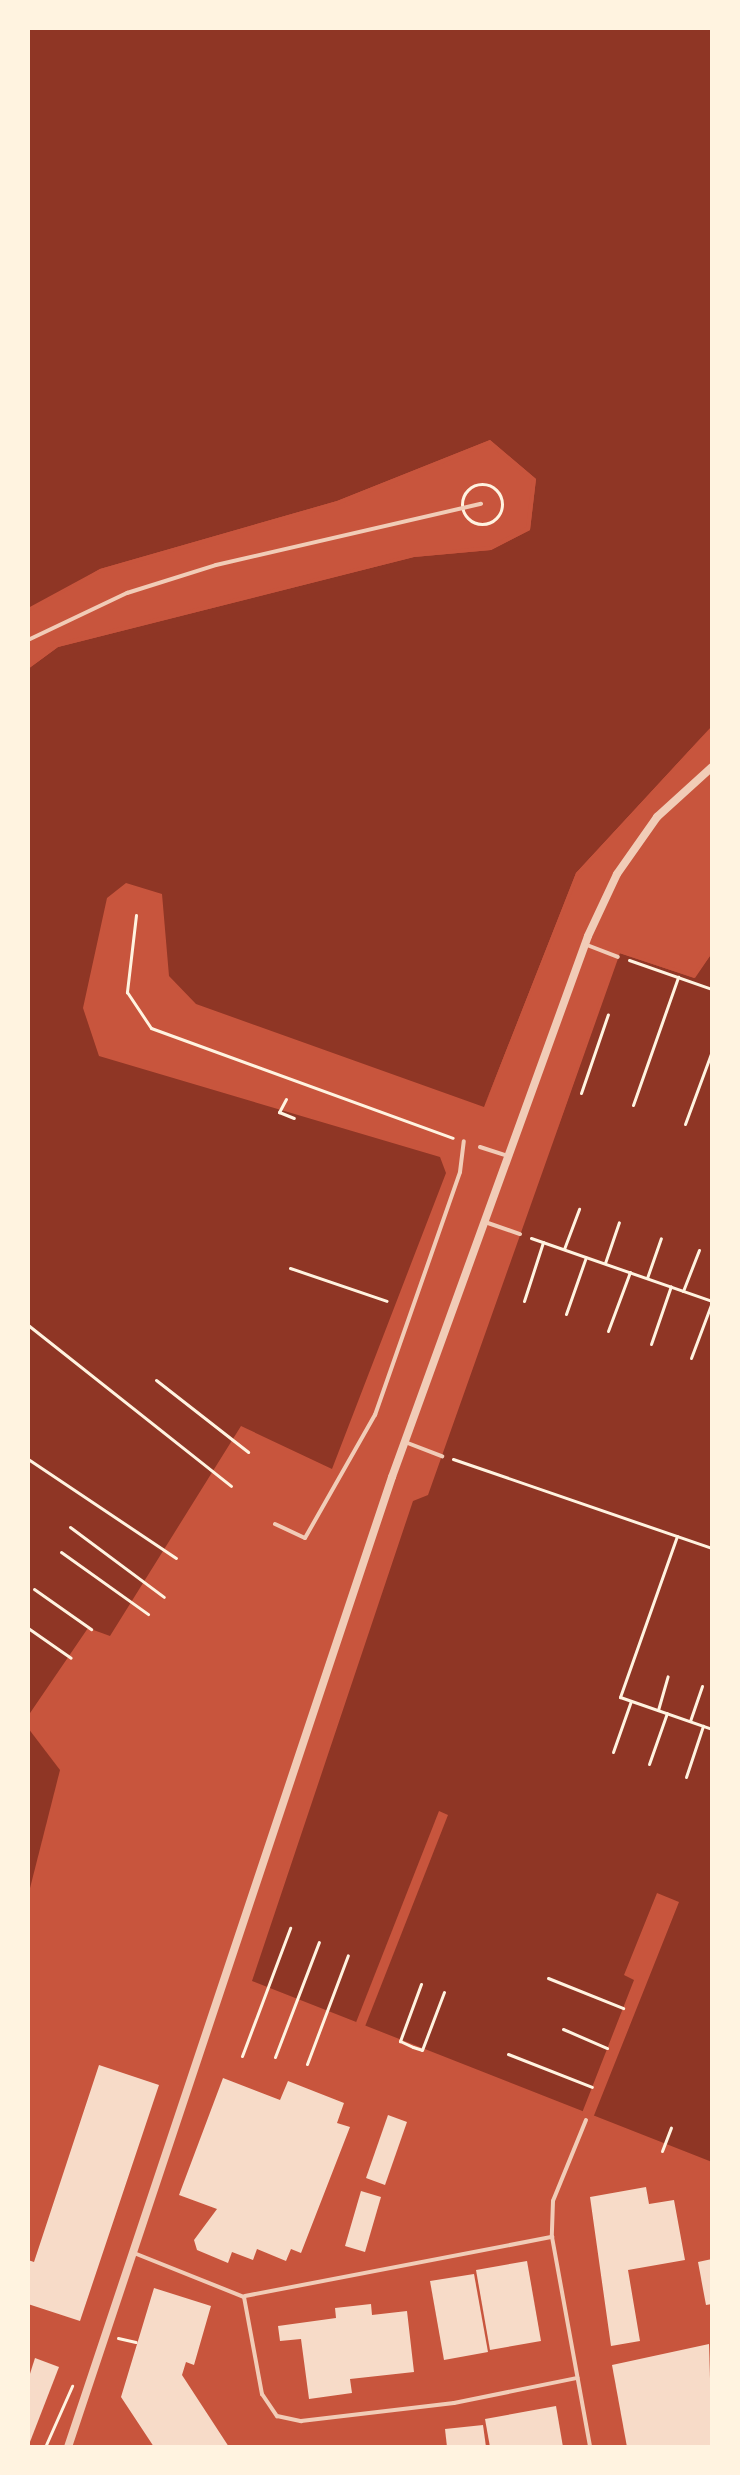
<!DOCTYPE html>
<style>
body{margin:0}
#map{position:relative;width:740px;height:2475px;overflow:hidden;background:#c8553d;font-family:"Archivo Narrow",sans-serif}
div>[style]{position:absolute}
.water>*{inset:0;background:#8f3625}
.pier>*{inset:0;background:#c8553d}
.building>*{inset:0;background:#f7dbc8}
.path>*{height:3px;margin:-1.5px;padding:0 1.5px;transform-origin:1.5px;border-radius:1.5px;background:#fff3e0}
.path>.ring{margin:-1.5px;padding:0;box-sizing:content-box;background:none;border:3px solid #fff3e0;border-radius:50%}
.service>*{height:4px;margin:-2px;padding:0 2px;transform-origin:2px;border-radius:2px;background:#f1ccb7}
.minor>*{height:8px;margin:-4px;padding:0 4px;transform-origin:4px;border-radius:4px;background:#f1ccb7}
span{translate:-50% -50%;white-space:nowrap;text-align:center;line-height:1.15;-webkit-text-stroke:8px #fff3e0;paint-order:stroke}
.frame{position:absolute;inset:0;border:30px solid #fff3e0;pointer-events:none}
</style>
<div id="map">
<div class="water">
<i style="clip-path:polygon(28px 28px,712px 28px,712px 726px,576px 873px,484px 1107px,196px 1004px,169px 976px,162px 894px,126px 883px,107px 898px,83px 1008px,99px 1056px,440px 1157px,446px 1173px,332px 1469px,241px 1426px,110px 1636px,88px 1628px,28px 1716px,28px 669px,58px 647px,414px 557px,491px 550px,530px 530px,536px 479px,490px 440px,337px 501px,100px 569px,28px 608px)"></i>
<i style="clip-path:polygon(620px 953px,694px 978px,712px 953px,712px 2162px,252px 1981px,413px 1501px,428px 1495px)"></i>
<i style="clip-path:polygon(28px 1728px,60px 1770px,28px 1896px)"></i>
</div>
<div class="pier">
<i style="clip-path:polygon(490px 440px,536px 479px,530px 530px,491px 550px,414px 557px,58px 647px,28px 669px,57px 643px,413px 554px,490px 546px,526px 527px,532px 481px,489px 445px,338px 505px,101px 572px,28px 612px,100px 569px,337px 501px)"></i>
<i style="clip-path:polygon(712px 726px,579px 875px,484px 1107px,576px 873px)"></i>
<i style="clip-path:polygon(617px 949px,693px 974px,712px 953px,695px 978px,619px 953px,556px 1133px)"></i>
<i style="clip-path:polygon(439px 1811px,448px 1815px,364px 2029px,355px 2025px)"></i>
<i style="clip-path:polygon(657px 1893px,679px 1902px,593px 2118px,582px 2113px,634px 1980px,624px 1975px)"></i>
</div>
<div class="building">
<i style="clip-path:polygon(99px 2065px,159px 2085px,80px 2321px,28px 2304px,28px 2260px,34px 2262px)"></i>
<i style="clip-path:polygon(223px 2078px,280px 2100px,288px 2081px,344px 2103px,337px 2123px,350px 2127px,301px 2253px,291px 2249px,286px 2261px,257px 2249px,253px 2260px,232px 2252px,228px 2263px,197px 2250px,194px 2240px,217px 2209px,179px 2195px)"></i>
<i style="clip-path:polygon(388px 2115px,407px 2122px,385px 2185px,366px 2178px)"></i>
<i style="clip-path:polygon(646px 2187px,649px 2204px,674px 2200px,685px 2260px,628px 2270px,640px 2341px,611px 2346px,590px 2197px)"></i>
<i style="clip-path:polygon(361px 2191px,381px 2197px,365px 2252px,345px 2246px)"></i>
<i style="clip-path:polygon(712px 2259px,712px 2304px,706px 2305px,698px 2262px)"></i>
<i style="clip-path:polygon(527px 2261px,541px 2341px,490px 2350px,476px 2270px)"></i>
<i style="clip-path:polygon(474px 2274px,488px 2352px,444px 2360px,430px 2281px)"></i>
<i style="clip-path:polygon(154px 2288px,211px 2306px,194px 2365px,186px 2362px,182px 2375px,229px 2447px,154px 2447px,121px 2397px)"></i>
<i style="clip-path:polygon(371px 2304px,372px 2315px,407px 2311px,414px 2372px,350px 2379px,352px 2393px,309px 2399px,301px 2339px,280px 2341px,278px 2326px,336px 2318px,335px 2308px)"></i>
<i style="clip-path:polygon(709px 2344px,712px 2447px,627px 2447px,612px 2365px)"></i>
<i style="clip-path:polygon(35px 2358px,59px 2367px,28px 2447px,28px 2380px)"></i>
<i style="clip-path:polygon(556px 2406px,563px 2447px,490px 2447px,485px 2419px)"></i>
<i style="clip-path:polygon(483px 2425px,486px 2447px,447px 2447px,445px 2429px)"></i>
</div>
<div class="path">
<i class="ring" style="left:462px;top:484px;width:37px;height:37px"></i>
<i style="left:136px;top:915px;width:78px;rotate:96.7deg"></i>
<i style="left:127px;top:992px;width:43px;rotate:56.3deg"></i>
<i style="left:151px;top:1028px;width:321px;rotate:20deg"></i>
<i style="left:629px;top:960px;width:88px;rotate:19.3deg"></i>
<i style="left:581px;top:1093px;width:83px;rotate:-71.1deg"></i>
<i style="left:286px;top:1099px;width:15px;rotate:118deg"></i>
<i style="left:279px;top:1112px;width:16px;rotate:22deg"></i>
<i style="left:633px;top:1105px;width:136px;rotate:-70.6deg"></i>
<i style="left:685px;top:1124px;width:78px;rotate:-69.7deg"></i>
<i style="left:531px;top:1238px;width:192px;rotate:19.2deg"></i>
<i style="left:564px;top:1249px;width:43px;rotate:-69.4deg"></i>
<i style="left:605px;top:1263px;width:43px;rotate:-71.1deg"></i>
<i style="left:290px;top:1268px;width:102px;rotate:18.8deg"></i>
<i style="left:647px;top:1278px;width:42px;rotate:-70.7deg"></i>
<i style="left:683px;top:1291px;width:44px;rotate:-68.7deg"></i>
<i style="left:524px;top:1301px;width:62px;rotate:-72.1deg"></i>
<i style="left:566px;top:1314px;width:60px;rotate:-70.7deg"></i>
<i style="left:28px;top:1325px;width:259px;rotate:38.4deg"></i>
<i style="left:608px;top:1331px;width:63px;rotate:-69.6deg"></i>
<i style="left:651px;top:1344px;width:61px;rotate:-71deg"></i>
<i style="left:691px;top:1358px;width:60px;rotate:-69.4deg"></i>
<i style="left:156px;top:1380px;width:117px;rotate:38deg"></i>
<i style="left:28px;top:1459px;width:178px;rotate:33.8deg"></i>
<i style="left:453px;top:1459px;width:274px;rotate:19deg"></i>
<i style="left:70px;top:1527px;width:117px;rotate:36.7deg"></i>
<i style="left:677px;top:1536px;width:171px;rotate:109.5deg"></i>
<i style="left:620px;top:1697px;width:97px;rotate:19.2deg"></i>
<i style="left:61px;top:1552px;width:107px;rotate:35.5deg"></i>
<i style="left:34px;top:1589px;width:70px;rotate:35.1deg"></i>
<i style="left:28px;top:1628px;width:52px;rotate:34.9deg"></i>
<i style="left:658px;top:1710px;width:35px;rotate:-74deg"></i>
<i style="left:690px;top:1721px;width:37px;rotate:-71deg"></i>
<i style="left:613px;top:1752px;width:54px;rotate:-70.6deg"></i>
<i style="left:649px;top:1764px;width:54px;rotate:-70.6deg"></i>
<i style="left:686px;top:1777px;width:54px;rotate:-71.6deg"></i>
<i style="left:548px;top:1978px;width:81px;rotate:21.8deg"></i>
<i style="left:421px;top:1984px;width:61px;rotate:110.2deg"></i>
<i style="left:400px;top:2041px;width:14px;rotate:25deg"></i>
<i style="left:413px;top:2047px;width:9px;rotate:18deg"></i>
<i style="left:422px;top:2050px;width:62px;rotate:-69.2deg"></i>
<i style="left:563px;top:2029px;width:48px;rotate:23.4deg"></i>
<i style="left:508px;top:2054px;width:90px;rotate:21.4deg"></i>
<i style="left:242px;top:2056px;width:137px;rotate:-69.4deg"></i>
<i style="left:275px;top:2057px;width:123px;rotate:-69.1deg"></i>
<i style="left:307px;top:2064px;width:116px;rotate:-69.4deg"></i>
<i style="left:662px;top:2151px;width:25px;rotate:-69deg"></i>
<i style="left:118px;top:2338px;width:18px;rotate:13deg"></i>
<i style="left:45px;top:2447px;width:67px;rotate:-66.1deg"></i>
</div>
<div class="service">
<i style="left:28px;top:640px;width:110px;rotate:-25.4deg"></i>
<i style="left:127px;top:593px;width:93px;rotate:-17.5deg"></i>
<i style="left:216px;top:565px;width:272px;rotate:-13deg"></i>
<i style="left:587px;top:945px;width:33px;rotate:21deg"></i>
<i style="left:480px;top:1147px;width:29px;rotate:18deg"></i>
<i style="left:485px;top:1222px;width:37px;rotate:19deg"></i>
<i style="left:405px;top:1442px;width:40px;rotate:21deg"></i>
<i style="left:275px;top:1524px;width:33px;rotate:25deg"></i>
<i style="left:305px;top:1538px;width:142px;rotate:-60.4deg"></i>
<i style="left:375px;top:1415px;width:257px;rotate:-70.7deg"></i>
<i style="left:460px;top:1172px;width:31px;rotate:-83deg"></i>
<i style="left:586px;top:2120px;width:87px;rotate:112.2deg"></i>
<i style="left:553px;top:2201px;width:36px;rotate:92deg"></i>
<i style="left:552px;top:2237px;width:213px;rotate:79.7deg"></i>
<i style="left:134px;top:2253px;width:118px;rotate:21.8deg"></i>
<i style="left:244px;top:2297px;width:99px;rotate:79.5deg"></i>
<i style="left:262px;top:2394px;width:27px;rotate:56deg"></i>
<i style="left:277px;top:2416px;width:25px;rotate:12deg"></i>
<i style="left:301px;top:2421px;width:154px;rotate:-6.7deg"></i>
<i style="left:454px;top:2403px;width:126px;rotate:-11.5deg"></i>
<i style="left:245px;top:2296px;width:313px;rotate:-10.9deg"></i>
</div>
<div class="minor">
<i style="left:68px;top:2447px;width:1023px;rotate:-71.53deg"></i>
<i style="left:392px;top:1477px;width:575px;rotate:-70.08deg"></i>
<i style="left:588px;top:936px;width:68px;rotate:-64.9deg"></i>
<i style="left:617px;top:874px;width:70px;rotate:-54.9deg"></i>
<i style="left:657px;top:817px;width:74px;rotate:-42.3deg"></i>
</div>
<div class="frame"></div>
</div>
